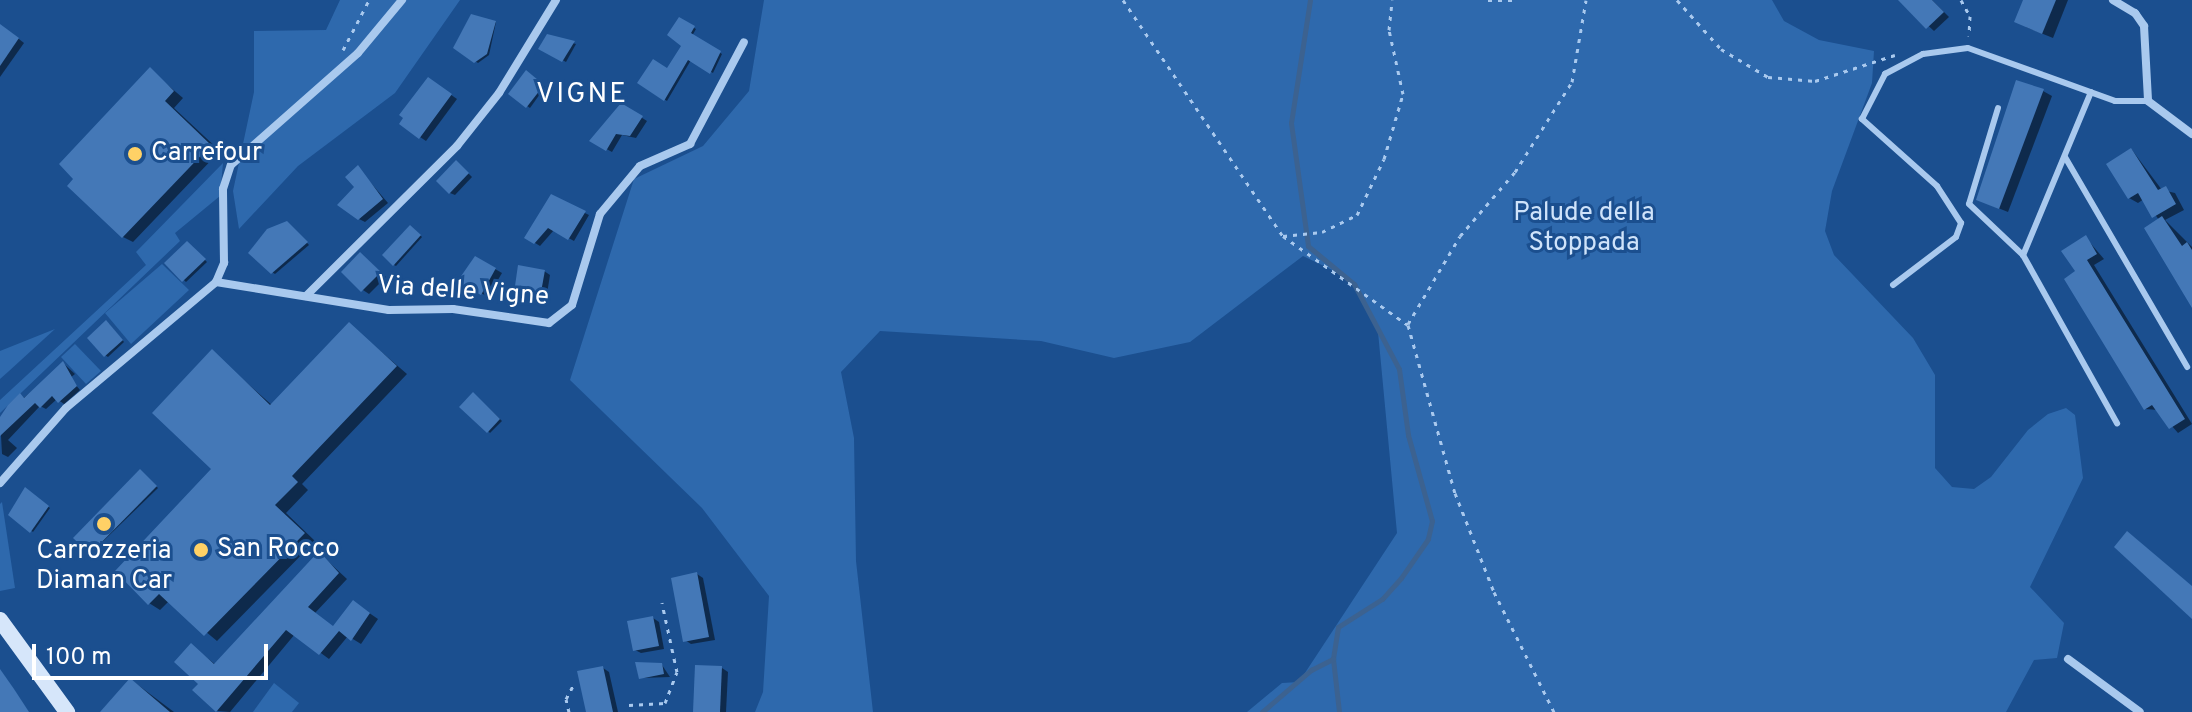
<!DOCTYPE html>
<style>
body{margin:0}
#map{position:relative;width:2192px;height:712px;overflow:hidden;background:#1b4f8f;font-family:Overpass,sans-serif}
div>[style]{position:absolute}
.green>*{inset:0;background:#2e69ad}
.shadow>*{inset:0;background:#0007}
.stream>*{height:5px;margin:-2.5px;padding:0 2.5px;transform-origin:2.5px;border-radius:2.5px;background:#3c6290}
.building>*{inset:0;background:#4478b7}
.path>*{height:3px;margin-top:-1.5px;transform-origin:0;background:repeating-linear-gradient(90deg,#a9c9ee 0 4px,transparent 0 10px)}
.service>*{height:6px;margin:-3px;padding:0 3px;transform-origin:3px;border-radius:3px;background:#a9c9ee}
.minor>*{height:8px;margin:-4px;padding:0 4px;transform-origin:4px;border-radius:4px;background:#a9c9ee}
.secondary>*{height:16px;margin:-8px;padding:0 8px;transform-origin:8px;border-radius:8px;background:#d6e6fa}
.dots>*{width:22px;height:22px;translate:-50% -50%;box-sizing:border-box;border:4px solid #1b4f8f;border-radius:50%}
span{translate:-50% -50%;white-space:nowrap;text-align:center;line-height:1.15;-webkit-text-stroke:6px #1b4f8f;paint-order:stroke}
.poi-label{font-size:26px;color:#fff}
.left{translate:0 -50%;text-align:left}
.park-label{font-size:26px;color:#cfe3fa}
.street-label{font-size:26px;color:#fff}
.neighbourhood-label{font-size:28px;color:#fff;letter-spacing:2px}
.scale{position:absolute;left:32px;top:644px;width:236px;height:36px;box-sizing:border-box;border:4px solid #fff;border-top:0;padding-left:10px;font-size:24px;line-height:28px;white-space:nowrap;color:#fff;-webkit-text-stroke:6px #1b4f8f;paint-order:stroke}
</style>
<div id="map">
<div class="green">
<i style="clip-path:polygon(340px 0,460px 0,395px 93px,298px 166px,239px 229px,233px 191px,254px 92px,254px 31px,326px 30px)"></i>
<i style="clip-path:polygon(764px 0,1772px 0,1784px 21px,1819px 40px,1874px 51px,1872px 83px,1832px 191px,1825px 231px,1834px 255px,1913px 338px,1935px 375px,1935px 468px,1952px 487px,1974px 489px,1991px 477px,2028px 430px,2048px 414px,2066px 408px,2075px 415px,2083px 478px,2030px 587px,2064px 623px,2057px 658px,2034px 660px,2006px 712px,1247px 712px,1282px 683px,1299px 682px,1397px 533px,1378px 332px,1351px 279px,1303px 256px,1190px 342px,1114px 358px,1041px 341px,880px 331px,841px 372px,854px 438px,856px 561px,873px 712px,755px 712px,763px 692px,769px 596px,702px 508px,570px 380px,634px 179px,703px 146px,749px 91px)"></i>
<i style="clip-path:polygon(223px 163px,220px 196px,175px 233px,180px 241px,0 413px,0 400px,146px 265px,136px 252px)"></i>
<i style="clip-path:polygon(162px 264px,189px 290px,131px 344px,105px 313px)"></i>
<i style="clip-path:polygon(55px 329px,9px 371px,0 379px,0 351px)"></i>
<i style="clip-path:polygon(75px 344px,101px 371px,86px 384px,61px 357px)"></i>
<i style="clip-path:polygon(2px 502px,15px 588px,0 591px,0 504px)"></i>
<i style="clip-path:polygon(274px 683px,299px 703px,292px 712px,253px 712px)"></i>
</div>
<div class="shadow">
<i style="clip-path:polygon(1900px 0,1932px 0,1949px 17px,1934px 31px)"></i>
<i style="clip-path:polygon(2025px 0,2068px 0,2053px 38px,2026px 27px)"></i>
<i style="clip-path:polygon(679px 19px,696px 29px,692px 36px,722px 54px,713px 73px,691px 60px,667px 101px,640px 83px,668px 71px,684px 45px)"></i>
<i style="clip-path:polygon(496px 22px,489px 55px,478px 63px,456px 47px)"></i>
<i style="clip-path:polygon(10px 32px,24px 43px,0 77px,0 33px)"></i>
<i style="clip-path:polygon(548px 36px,576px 44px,566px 62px,541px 48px)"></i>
<i style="clip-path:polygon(150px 70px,183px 98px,174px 108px,220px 151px,133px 242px,123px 237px)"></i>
<i style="clip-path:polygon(526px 73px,545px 87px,530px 108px,511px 94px)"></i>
<i style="clip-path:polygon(434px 83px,457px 99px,426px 141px,420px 137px)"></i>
<i style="clip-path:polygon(2043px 91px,2052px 96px,2008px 212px,1988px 204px)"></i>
<i style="clip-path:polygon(622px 105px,647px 121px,636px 138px,622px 135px,612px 152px,592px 141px)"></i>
<i style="clip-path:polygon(2132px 150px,2162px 190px,2175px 193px,2184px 210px,2165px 220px,2192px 247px,2192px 304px,2159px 220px,2144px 199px,2138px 203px,2129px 198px)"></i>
<i style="clip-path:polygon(461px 166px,472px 177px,455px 195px,450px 193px)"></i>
<i style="clip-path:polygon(358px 168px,388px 203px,365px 222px,359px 219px)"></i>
<i style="clip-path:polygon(552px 197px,589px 215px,574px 241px,554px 230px,540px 246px,527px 238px)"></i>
<i style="clip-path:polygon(290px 225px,309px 245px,275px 274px,272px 272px)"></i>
<i style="clip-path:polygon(413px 229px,422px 237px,396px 266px,394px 265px)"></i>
<i style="clip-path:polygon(2086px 238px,2104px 259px,2094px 265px,2192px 424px,2178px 433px,2158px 410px,2145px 409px,2077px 272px)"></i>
<i style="clip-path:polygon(190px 245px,207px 262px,186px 282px,167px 264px)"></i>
<i style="clip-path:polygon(361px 254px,386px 277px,369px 294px,363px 290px)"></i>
<i style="clip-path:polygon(476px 258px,502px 273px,488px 297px,460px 281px)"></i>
<i style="clip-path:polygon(544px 271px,550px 275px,546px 300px,516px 292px)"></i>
<i style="clip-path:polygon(109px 324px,124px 342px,108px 357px,105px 355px)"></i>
<i style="clip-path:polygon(349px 324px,407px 374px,302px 484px,308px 490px,286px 513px,315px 541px,217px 641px,169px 601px,160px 610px,149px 603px,214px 469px,212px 352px,273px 406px)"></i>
<i style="clip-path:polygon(64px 364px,75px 374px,70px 378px,80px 390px,64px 404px,57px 399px,46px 409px,40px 406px,8px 440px,17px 448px,8px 457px,2px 454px,0 418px)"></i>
<i style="clip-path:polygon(476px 396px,502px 421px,490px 433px,488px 431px)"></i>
<i style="clip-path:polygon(142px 473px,158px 488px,91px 553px,76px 538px)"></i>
<i style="clip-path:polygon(26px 490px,50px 508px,33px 532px,11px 515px)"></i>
<i style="clip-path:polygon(319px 553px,347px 579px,315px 613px,334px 628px,362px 608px,378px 619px,361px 644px,348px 636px,329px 659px,295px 634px,230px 712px,218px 711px,195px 690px,200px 683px,191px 645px,216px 665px)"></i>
<i style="clip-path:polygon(697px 574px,703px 578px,715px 640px,691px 644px,685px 640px)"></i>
<i style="clip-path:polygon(653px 618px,659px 622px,664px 649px,641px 653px,635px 650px)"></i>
<i style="clip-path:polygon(662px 665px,670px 677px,641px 678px)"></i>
<i style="clip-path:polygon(603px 668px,609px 672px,618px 712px,588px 712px)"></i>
<i style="clip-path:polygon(722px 668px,728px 672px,726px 712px,695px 712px)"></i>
<i style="clip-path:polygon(134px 682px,174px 712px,110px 712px)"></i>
</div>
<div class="stream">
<i style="left:1310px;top:0;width:124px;rotate:98.8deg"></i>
<i style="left:1291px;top:123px;width:124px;rotate:82.1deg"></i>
<i style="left:1308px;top:246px;width:60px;rotate:39.6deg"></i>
<i style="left:1354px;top:284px;width:96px;rotate:62.1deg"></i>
<i style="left:1399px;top:369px;width:67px;rotate:82.2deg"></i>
<i style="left:1408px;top:435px;width:89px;rotate:74.4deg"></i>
<i style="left:1432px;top:521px;width:18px;rotate:103deg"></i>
<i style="left:1428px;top:539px;width:47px;rotate:124.7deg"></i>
<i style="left:1401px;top:578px;width:28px;rotate:132deg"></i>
<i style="left:1382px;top:599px;width:52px;rotate:147.5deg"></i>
<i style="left:1338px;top:627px;width:32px;rotate:99deg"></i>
<i style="left:1333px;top:659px;width:53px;rotate:83.5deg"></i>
<i style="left:1262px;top:712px;width:65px;rotate:-40.6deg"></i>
<i style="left:1311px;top:670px;width:25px;rotate:-27deg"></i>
</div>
<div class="building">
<i style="clip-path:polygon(1898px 0,1932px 0,1944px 12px,1926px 29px)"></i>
<i style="clip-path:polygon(2023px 0,2056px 0,2042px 34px,2014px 22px)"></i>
<i style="clip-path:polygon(471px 14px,496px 21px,487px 54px,474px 63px,453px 48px)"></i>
<i style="clip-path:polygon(679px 17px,695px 26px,691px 33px,721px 51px,710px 74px,688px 60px,664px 101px,637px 83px,653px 59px,667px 68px,681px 46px,667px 35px)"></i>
<i style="clip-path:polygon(0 24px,19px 38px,0 66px)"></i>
<i style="clip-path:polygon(547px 34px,575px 41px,562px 62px,538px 49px)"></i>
<i style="clip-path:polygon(150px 67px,174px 91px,165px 101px,211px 145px,122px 238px,67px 186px,73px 179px,59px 164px)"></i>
<i style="clip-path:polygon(526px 70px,544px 85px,526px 108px,508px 94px)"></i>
<i style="clip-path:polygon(428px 77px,452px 94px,419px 139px,399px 124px,403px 118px,399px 115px)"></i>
<i style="clip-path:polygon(2016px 80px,2044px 89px,1999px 209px,1976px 200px)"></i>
<i style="clip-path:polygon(621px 103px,643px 116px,630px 136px,616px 134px,606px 151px,589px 141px)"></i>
<i style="clip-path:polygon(2131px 148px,2158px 190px,2166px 186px,2176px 204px,2152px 218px,2138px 193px,2128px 199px,2106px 164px)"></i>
<i style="clip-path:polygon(456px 160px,469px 173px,449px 194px,436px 181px)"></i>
<i style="clip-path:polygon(358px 165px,383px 199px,358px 220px,337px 205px,354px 187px,345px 177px)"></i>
<i style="clip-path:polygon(551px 194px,586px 211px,568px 240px,548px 228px,534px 244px,524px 238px)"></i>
<i style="clip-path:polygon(2162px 216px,2182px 246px,2187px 242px,2192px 250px,2192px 308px,2144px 228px)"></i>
<i style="clip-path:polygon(287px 221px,308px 242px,271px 274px,248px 253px,267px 229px)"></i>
<i style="clip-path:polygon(410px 225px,421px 235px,393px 266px,382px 255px)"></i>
<i style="clip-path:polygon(2086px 235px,2097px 254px,2087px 260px,2185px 419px,2169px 429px,2152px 405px,2144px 410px,2064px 279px,2075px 271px,2061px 251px)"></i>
<i style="clip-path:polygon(187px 241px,206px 259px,182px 282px,164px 263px)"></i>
<i style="clip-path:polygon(360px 252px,381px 272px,361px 292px,341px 272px)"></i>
<i style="clip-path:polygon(475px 256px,496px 268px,481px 295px,457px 282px)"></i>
<i style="clip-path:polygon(518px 265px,545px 270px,540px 298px,514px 293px)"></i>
<i style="clip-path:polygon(106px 320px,123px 340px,104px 357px,87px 338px)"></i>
<i style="clip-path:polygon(349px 322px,397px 366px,292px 476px,298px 482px,275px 505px,305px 533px,204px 636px,159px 594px,148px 605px,115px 571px,211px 469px,152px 413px,212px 349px,270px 405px)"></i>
<i style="clip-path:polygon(63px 361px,77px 386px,58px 403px,52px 396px,40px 408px,35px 403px,0 436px,0 417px,8px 405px,20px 393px,24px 398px)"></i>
<i style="clip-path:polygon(473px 392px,500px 419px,487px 433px,459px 407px)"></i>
<i style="clip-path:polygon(140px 469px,157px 486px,90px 554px,73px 538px)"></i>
<i style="clip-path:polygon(25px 487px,49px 506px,30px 533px,8px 515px)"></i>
<i style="clip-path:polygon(2127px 531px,2192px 586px,2192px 619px,2114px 547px)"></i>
<i style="clip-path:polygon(319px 551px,339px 573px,308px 607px,333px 626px,353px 600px,370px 613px,351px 641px,339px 631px,319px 655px,286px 630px,216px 712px,192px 690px,198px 684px,174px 662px,191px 643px,214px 664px)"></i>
<i style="clip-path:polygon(697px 572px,709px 637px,683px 642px,671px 578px)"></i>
<i style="clip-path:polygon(653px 616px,659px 646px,633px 651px,627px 621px)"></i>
<i style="clip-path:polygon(635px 662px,662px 663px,664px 674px,639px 679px)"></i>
<i style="clip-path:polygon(695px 665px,722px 666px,720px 712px,693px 712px)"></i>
<i style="clip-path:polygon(603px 666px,613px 712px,586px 712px,577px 671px)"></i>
<i style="clip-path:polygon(0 669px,14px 689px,29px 712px,0 712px)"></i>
<i style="clip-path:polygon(130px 678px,170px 712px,100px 712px)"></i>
</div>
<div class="path">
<i style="left:1123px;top:0;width:285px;rotate:55.9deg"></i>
<i style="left:1283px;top:236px;width:153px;rotate:35.5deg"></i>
<i style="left:1408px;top:325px;width:174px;rotate:74.4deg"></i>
<i style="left:1455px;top:493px;width:106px;rotate:68.5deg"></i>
<i style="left:1494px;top:592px;width:134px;rotate:63.4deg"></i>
<i style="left:1488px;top:0;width:27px"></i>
<i style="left:1677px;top:0;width:66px;rotate:48.1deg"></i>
<i style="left:1721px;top:49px;width:55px;rotate:30.8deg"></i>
<i style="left:1768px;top:77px;width:47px;rotate:4.9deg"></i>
<i style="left:1815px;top:81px;width:84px;rotate:-18deg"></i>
<i style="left:1961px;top:0;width:18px;rotate:61deg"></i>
<i style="left:1970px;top:16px;width:20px;rotate:93deg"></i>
<i style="left:343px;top:50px;width:56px;rotate:-62.5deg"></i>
<i style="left:1283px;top:236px;width:39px;rotate:-6deg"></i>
<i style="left:1322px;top:232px;width:39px;rotate:-26deg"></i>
<i style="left:1357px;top:215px;width:62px;rotate:-64.3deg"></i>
<i style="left:1384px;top:159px;width:68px;rotate:-73.7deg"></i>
<i style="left:1403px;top:94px;width:66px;rotate:-102.3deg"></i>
<i style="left:1389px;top:30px;width:30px;rotate:-84deg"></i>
<i style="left:1408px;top:324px;width:102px;rotate:-59.4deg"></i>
<i style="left:1460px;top:236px;width:84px;rotate:-49.3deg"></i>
<i style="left:1515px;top:172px;width:107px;rotate:-57.7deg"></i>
<i style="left:1572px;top:82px;width:83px;rotate:-80.3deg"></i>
<i style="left:629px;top:705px;width:36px;rotate:-3deg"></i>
<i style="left:665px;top:703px;width:33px;rotate:-69deg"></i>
<i style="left:677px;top:672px;width:71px;rotate:-102.3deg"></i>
<i style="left:569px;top:712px;width:13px;rotate:-103deg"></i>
<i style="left:566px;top:699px;width:17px;rotate:-62deg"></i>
</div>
<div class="service">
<i style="left:2091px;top:92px;width:177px;rotate:112.6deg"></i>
<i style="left:2023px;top:255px;width:193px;rotate:60.8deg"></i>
<i style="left:1998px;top:108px;width:100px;rotate:106.8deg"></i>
<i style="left:1969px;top:204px;width:74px;rotate:43.4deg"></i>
<i style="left:2065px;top:157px;width:243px;rotate:59.8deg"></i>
<i style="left:1893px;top:285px;width:79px;rotate:-37.3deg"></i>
<i style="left:1956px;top:237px;width:15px;rotate:-70deg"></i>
<i style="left:1961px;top:223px;width:44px;rotate:-123deg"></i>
<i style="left:1937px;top:186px;width:101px;rotate:-138.2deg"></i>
<i style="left:1862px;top:119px;width:51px;rotate:-62.9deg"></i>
<i style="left:1885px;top:74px;width:43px;rotate:-27.8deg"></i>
<i style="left:1923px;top:54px;width:45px;rotate:-7.6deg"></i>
<i style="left:1968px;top:48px;width:156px;rotate:19.8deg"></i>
<i style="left:2115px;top:101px;width:33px"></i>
</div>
<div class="minor">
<i style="left:2113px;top:0;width:26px;rotate:31deg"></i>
<i style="left:2135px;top:13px;width:16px;rotate:55deg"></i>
<i style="left:2144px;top:26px;width:75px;rotate:86.9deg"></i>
<i style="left:2148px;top:101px;width:55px;rotate:36.9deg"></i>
<i style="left:216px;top:282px;width:175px;rotate:9.2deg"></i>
<i style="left:389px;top:310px;width:64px;rotate:-0.9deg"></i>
<i style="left:453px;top:309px;width:97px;rotate:8.3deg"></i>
<i style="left:549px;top:323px;width:29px;rotate:-38deg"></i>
<i style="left:572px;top:305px;width:95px;rotate:-72.9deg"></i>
<i style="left:600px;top:214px;width:62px;rotate:-50.2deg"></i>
<i style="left:640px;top:166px;width:55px;rotate:-23.7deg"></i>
<i style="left:690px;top:144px;width:115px;rotate:-62.1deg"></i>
<i style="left:306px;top:296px;width:213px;rotate:-44.8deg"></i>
<i style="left:457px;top:146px;width:68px;rotate:-51.6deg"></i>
<i style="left:499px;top:93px;width:109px;rotate:-58.5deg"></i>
<i style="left:0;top:483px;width:100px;rotate:-48.7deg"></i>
<i style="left:66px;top:408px;width:196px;rotate:-40deg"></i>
<i style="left:216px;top:282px;width:21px;rotate:-67deg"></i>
<i style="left:224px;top:263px;width:74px;rotate:-90.8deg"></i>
<i style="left:223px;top:189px;width:25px;rotate:-72deg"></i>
<i style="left:231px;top:165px;width:169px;rotate:-41.4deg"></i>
<i style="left:358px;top:53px;width:69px;rotate:-50.3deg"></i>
<i style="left:2068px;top:659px;width:89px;rotate:36.4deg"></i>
</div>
<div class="secondary">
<i style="left:0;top:620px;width:114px;rotate:53.9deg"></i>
</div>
<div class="dots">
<i style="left:135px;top:154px;background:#ffd166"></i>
<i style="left:104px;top:524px;background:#ffd166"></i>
<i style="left:201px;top:550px;background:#ffd166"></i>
</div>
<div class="poi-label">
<span class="left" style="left:151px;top:154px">Carrefour</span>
<span class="left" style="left:217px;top:550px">San Rocco</span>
<span style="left:104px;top:567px">Carrozzeria<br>Diaman Car</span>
</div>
<div class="park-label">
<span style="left:1584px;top:229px">Palude della<br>Stoppada</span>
</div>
<div class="street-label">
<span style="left:463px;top:292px;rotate:4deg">Via delle Vigne</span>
</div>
<div class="neighbourhood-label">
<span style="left:582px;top:95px">VIGNE</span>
</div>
<div class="scale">100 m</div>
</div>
